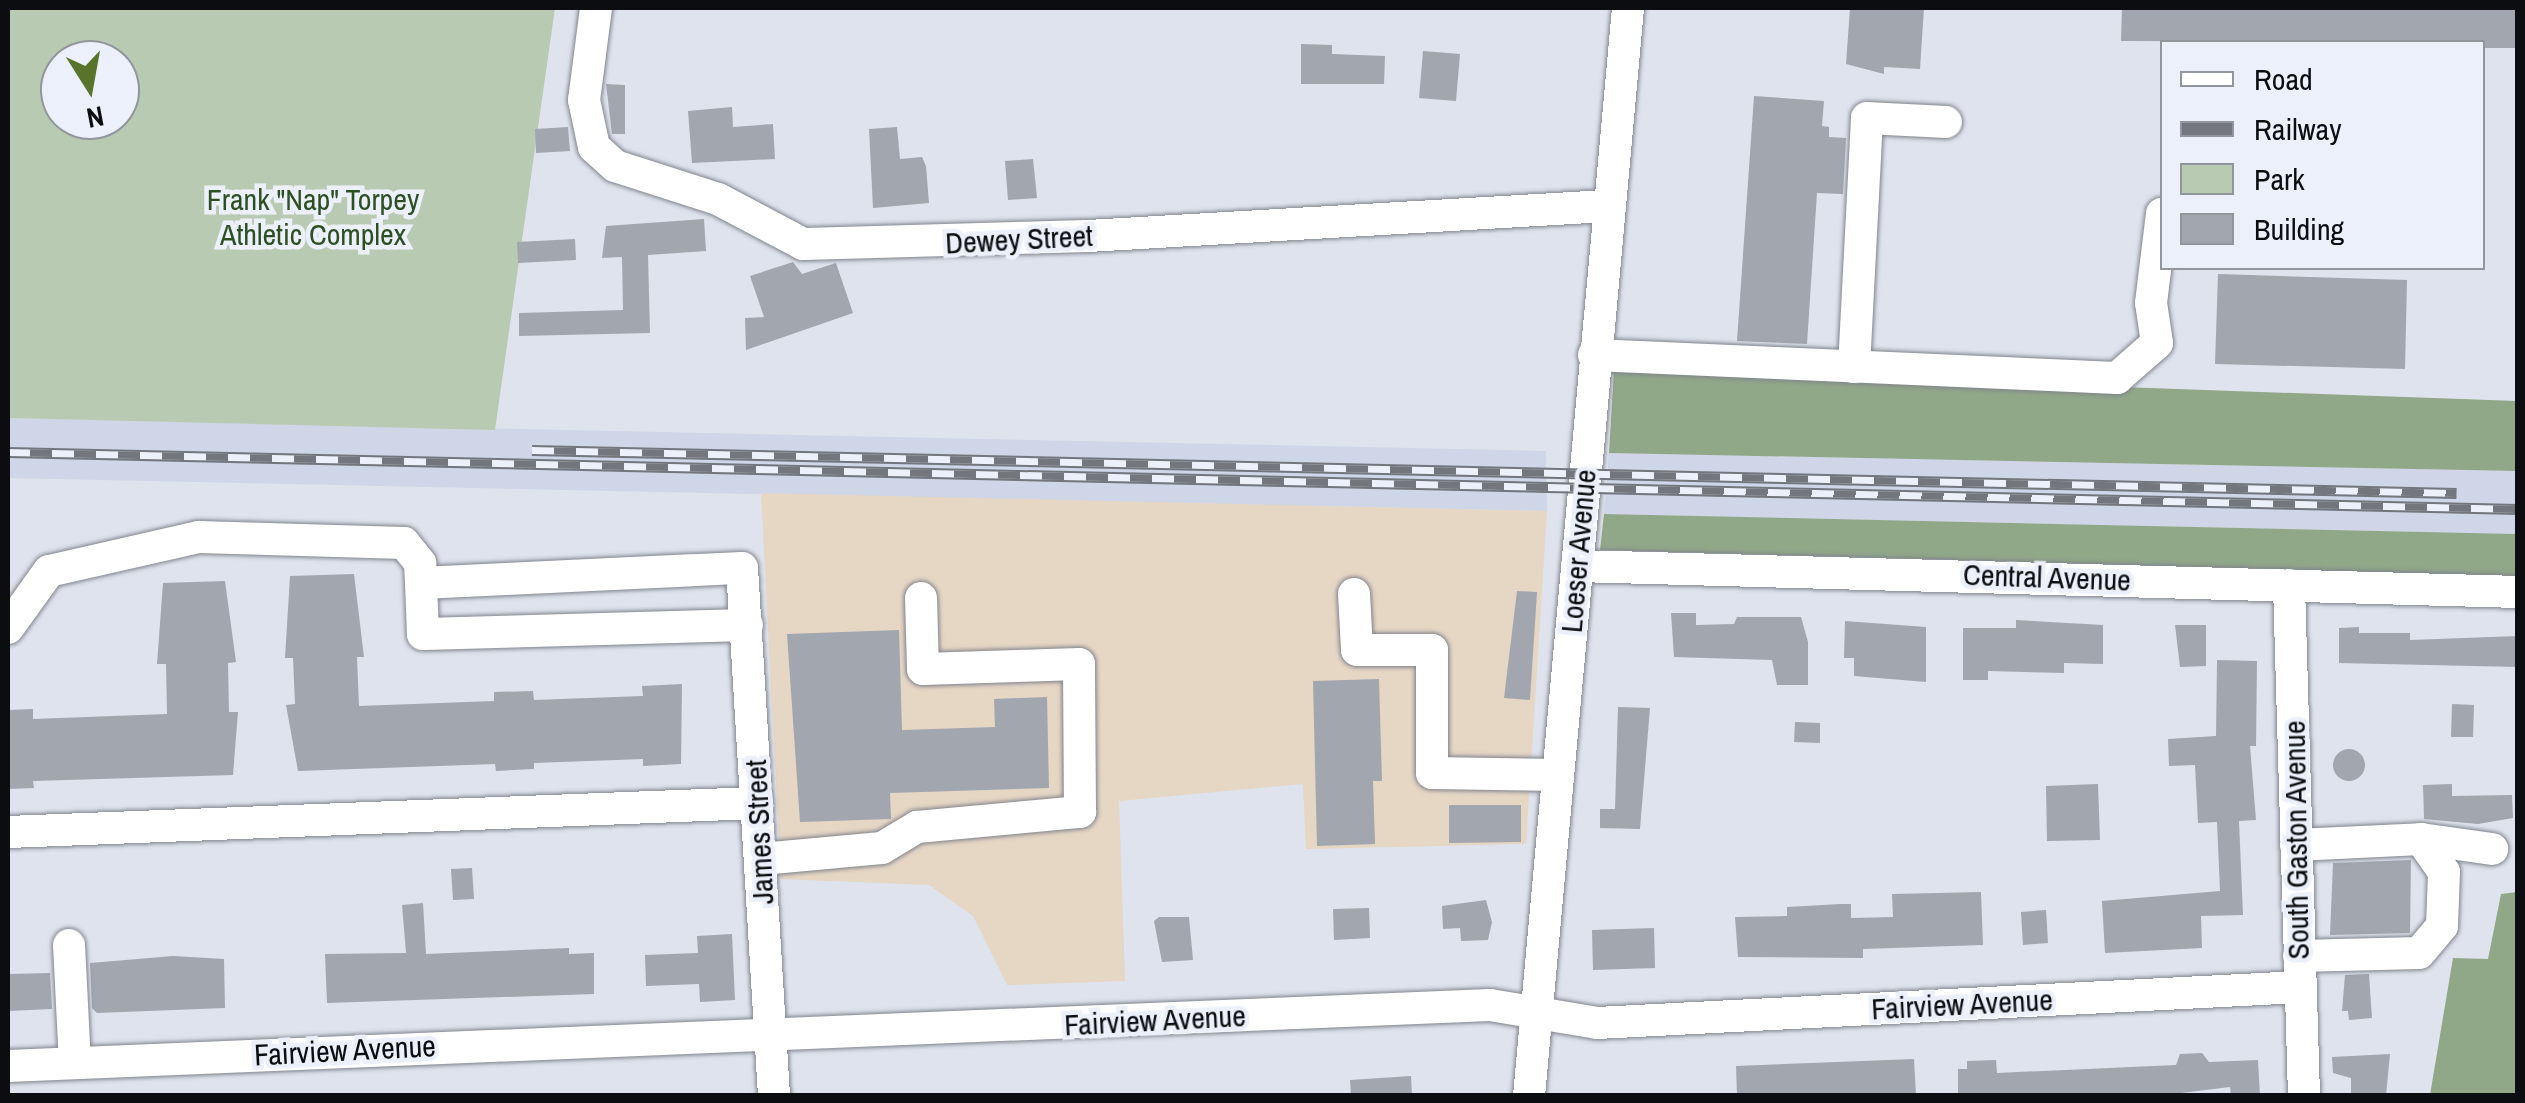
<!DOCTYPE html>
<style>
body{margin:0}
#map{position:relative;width:2525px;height:1103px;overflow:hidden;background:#dee3ed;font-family:"Archivo Narrow",sans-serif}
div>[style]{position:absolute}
.built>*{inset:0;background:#ced6e7}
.industrial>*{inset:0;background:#e6d6c4}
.green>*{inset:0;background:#b8cbb2}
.forest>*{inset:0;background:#90a788}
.building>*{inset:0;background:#a1a6af}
.round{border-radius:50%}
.roads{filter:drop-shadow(0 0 2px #80848d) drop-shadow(0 0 2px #80848d)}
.minor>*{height:32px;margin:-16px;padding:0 16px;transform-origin:16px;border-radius:16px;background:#fff}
.rail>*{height:11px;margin-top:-5.5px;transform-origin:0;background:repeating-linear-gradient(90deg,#ebf0fa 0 22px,#73767d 0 44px);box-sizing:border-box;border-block:2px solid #73767d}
span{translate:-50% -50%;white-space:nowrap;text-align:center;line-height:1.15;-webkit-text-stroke:9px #ebf0fa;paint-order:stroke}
.park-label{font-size:30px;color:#2e4f22}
.street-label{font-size:30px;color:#0b0d10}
.frame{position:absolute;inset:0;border:10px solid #0b0d10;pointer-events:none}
.legend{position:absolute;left:2160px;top:40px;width:325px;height:230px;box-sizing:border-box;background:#ebf0fa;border:2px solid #91959c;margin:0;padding:12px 18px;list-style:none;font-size:30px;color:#0b0d10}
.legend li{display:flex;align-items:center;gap:20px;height:50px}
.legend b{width:50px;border:2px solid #91959c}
.north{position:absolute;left:40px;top:40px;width:100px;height:100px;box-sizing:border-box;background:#ebf0fa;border:2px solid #91959c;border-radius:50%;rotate:169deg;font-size:28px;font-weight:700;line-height:40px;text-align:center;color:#0b0d10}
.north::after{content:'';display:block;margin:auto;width:35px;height:45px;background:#57742a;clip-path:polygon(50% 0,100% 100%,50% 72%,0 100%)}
</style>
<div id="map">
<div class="built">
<i style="clip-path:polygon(8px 418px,1546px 451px,1547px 511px,8px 478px)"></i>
<i style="clip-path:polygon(1609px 453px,2518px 471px,2517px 534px,1604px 514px)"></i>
</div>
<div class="industrial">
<i style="clip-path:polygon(761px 493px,1547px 511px,1526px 844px,1306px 849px,1303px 784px,1119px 801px,1125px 981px,1007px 985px,973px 916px,929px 885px,781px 879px)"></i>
</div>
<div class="green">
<i style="clip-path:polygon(evenodd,8px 8px,555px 8px,495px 430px,8px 418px,8px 8px,60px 60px,120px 60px,120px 120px,60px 120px,60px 60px)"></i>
</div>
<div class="forest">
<i style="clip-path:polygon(1614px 369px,2517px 401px,2517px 471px,1609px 453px)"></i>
<i style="clip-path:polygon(1604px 514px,2517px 534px,2518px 576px,1600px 550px)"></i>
<i style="clip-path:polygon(2517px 892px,2517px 1095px,2430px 1095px,2453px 958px,2488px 959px,2501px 894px)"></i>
</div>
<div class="building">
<i style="clip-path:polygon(1850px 8px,1924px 8px,1920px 69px,1884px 67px,1884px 74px,1846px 64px)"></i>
<i style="clip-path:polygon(2122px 8px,2518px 8px,2518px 48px,2482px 48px,2482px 42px,2121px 41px)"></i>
<i style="clip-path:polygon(1301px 44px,1332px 45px,1332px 54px,1385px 56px,1384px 84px,1301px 84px)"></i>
<i style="clip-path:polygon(1423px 51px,1460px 54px,1456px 101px,1419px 98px)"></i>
<i style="clip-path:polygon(606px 84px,625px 85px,625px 134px,612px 134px)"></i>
<i style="clip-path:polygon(1754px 96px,1824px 101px,1822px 126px,1829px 127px,1829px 137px,1846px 138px,1843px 194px,1817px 193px,1807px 344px,1737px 341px)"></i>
<i style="clip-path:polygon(732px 107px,733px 127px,773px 124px,775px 159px,692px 163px,688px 111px)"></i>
<i style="clip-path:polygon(568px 127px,570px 151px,536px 153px,535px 129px)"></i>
<i style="clip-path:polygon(897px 127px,900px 159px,922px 157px,926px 166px,929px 203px,873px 208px,869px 129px)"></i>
<i style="clip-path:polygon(1033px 159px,1037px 198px,1008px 200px,1005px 161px)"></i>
<i style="clip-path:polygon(704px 219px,706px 251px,648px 255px,650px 333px,519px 336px,519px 313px,623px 310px,622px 257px,602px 258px,606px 226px)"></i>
<i style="clip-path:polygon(575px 239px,576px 260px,518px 263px,517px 242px)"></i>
<i style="clip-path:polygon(793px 262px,802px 274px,836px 263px,853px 313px,746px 350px,745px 318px,764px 317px,750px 276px)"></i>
<i style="clip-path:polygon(2218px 274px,2407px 280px,2405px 369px,2215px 364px)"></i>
<i style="clip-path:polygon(354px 574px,364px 657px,357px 657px,359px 706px,494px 701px,494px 692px,533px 691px,534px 700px,643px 696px,642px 686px,682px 684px,681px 764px,643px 766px,643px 759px,534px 763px,534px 769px,496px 771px,495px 764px,298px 771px,286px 705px,295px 704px,293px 658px,285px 658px,290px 576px)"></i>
<i style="clip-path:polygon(225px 581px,236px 662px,228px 663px,229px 712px,238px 712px,233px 775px,33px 781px,34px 788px,8px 789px,8px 710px,33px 709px,33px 719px,167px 714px,166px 664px,157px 664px,163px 583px)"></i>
<i style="clip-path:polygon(1517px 591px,1537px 592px,1530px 700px,1504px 698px)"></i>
<i style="clip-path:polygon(1671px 613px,1696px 613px,1696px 625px,1734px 624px,1737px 617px,1801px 617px,1808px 642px,1808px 685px,1777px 685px,1772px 660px,1674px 657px)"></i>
<i style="clip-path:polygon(2016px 620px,2103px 625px,2103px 664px,2064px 663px,2064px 673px,1988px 671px,1988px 680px,1963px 680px,1963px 628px,2016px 628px)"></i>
<i style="clip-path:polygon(1845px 621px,1926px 627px,1926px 682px,1854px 676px,1854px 658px,1844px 658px)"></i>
<i style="clip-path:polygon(2175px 625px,2206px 625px,2206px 666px,2180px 667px)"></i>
<i style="clip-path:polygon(2359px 627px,2359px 633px,2410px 633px,2410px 640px,2518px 636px,2518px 667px,2339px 663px,2339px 628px)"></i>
<i style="clip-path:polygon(899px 630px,902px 730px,995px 727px,994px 699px,1047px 697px,1049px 788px,890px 793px,891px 819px,800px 822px,787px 634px)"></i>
<i style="clip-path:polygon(2217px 660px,2257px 661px,2256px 746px,2250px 746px,2256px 820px,2239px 821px,2243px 915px,2201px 916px,2202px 948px,2105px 953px,2102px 901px,2220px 891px,2217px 822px,2198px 823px,2195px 765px,2169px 766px,2168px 739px,2216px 736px)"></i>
<i style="clip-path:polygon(1379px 679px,1382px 781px,1373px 781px,1375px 844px,1317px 846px,1313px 681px)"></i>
<i style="clip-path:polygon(2452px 704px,2474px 705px,2473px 737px,2451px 737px)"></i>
<i style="clip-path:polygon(1618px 707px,1650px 708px,1640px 829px,1600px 828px,1600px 809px,1615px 809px)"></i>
<i style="clip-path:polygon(1795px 722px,1820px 723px,1820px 743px,1794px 742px)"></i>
<i class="round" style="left:2333px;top:749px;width:32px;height:32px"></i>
<i style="clip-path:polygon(2098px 784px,2100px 840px,2047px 841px,2046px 786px)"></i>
<i style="clip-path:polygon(2452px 784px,2452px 796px,2512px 795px,2513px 818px,2478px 824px,2424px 819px,2423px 785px)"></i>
<i style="clip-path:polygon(1449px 805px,1521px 805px,1521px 842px,1449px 843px)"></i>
<i style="clip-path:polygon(2411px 860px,2410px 933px,2330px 935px,2333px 863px)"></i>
<i style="clip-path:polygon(472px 868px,474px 899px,453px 900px,451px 869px)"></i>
<i style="clip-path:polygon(1981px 892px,1983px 945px,1863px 949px,1863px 958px,1738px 957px,1735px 917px,1787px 916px,1787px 907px,1841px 904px,1851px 904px,1851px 918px,1893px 917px,1892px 894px)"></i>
<i style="clip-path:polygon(1486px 900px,1492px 922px,1488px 940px,1461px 941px,1460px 928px,1443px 929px,1442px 906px)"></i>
<i style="clip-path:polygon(423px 903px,426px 954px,569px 948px,569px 954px,594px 953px,594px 994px,327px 1003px,325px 954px,406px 953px,402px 905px)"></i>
<i style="clip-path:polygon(1369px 908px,1370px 938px,1334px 940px,1333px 909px)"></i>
<i style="clip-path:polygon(2046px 910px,2048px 943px,2023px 945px,2021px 912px)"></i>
<i style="clip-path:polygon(1159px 917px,1189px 917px,1193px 960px,1162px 962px,1154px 921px)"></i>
<i style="clip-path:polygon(1654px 928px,1655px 968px,1593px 970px,1592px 930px)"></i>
<i style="clip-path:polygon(732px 934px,735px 1000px,700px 1002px,699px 984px,646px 986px,645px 955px,698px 953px,697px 936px)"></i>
<i style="clip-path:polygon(173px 956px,224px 959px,225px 1008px,97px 1013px,92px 1008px,90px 963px)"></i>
<i style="clip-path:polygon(50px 973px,52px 1009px,8px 1011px,8px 974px)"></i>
<i style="clip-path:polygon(2369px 974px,2372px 1018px,2349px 1020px,2348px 1011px,2342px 1011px,2345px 975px)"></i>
<i style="clip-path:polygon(2202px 1053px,2209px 1062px,2258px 1060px,2260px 1096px,2231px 1096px,2230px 1087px,2157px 1096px,1958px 1096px,1958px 1069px,1967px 1069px,1967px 1061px,1996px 1060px,1997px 1073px,2176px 1065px,2180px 1054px)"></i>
<i style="clip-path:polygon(2390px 1054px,2386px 1096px,2351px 1096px,2351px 1078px,2333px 1073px,2332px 1057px)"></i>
<i style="clip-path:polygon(1914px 1059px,1916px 1096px,1737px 1096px,1736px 1066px)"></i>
<i style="clip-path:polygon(1411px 1076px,1412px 1096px,1351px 1096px,1350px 1080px)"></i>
</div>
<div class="roads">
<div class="minor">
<i style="left:596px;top:8px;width:93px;rotate:97.4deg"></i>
<i style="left:584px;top:100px;width:48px;rotate:78deg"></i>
<i style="left:594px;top:147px;width:28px;rotate:42deg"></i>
<i style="left:615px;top:166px;width:108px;rotate:17.8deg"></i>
<i style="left:718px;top:199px;width:96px;rotate:27.9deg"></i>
<i style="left:803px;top:244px;width:285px;rotate:-1.6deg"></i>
<i style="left:1088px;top:236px;width:520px;rotate:-3.31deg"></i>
<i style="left:1594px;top:355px;width:524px;rotate:2.52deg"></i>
<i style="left:2117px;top:378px;width:53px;rotate:-41.2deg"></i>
<i style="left:2157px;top:343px;width:40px;rotate:-98.5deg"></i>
<i style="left:2151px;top:303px;width:90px;rotate:-83deg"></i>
<i style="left:1854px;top:367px;width:249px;rotate:-87deg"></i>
<i style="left:1867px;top:118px;width:79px;rotate:2.9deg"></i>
<i style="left:1577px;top:566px;width:941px;rotate:1.58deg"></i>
<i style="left:421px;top:583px;width:51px;rotate:87.8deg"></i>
<i style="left:423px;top:634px;width:324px;rotate:-1.6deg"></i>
<i style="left:2289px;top:585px;width:511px;rotate:88.32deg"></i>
<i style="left:1354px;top:594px;width:56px;rotate:86.9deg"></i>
<i style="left:1357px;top:650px;width:75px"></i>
<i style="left:1432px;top:650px;width:123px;rotate:90deg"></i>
<i style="left:1432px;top:773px;width:125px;rotate:0.9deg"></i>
<i style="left:8px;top:628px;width:70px;rotate:-54.3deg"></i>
<i style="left:49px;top:571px;width:154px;rotate:-12.8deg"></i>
<i style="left:199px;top:537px;width:205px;rotate:1.7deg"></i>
<i style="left:404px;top:543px;width:26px;rotate:51deg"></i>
<i style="left:420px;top:563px;width:20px;rotate:87deg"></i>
<i style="left:421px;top:583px;width:321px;rotate:-2.7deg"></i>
<i style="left:742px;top:568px;width:529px;rotate:86.53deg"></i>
<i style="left:8px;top:832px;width:750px;rotate:-2.22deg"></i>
<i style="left:2421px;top:839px;width:72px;rotate:8deg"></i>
<i style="left:2296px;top:845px;width:125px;rotate:-2.7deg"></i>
<i style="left:2421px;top:839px;width:40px;rotate:55.1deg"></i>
<i style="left:2444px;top:872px;width:54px;rotate:92.1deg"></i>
<i style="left:2442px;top:926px;width:35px;rotate:130deg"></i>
<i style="left:2419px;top:953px;width:120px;rotate:178.6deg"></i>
<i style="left:761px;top:859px;width:121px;rotate:-5.2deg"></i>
<i style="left:882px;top:848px;width:41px;rotate:-31deg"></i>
<i style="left:917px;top:827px;width:164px;rotate:-5.3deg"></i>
<i style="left:1080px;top:812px;width:148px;rotate:-90.4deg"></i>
<i style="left:1079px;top:664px;width:156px;rotate:178.2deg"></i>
<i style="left:923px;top:669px;width:71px;rotate:-91.6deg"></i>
<i style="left:69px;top:945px;width:118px;rotate:87.1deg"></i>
<i style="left:8px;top:1066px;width:1483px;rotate:-2.36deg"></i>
<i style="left:1490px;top:1005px;width:109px;rotate:9.5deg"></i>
<i style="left:1597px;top:1023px;width:704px;rotate:-2.93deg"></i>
<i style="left:1529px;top:1096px;width:1092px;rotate:-84.8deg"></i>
</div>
</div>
<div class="rail">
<i style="left:532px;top:450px;width:1925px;rotate:1.28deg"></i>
<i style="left:8px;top:452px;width:2511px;rotate:1.3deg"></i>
</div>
<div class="park-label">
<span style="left:313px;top:216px">Frank "Nap" Torpey<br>Athletic Complex</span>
</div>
<div class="street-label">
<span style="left:1019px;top:239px;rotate:-3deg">Dewey Street</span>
<span style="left:1578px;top:551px;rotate:-85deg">Loeser Avenue</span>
<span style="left:2047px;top:577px;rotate:2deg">Central Avenue</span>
<span style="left:759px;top:832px;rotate:-93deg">James Street</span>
<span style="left:2296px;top:840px;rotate:-91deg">South Gaston Avenue</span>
<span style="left:1962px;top:1004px;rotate:-3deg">Fairview Avenue</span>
<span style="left:1155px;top:1020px;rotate:-3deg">Fairview Avenue</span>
<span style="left:345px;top:1050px;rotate:-3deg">Fairview Avenue</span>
</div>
<div class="frame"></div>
<ul class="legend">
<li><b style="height:12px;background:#fff"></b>Road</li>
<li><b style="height:12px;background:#73767d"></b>Railway</li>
<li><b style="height:28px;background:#b8cbb2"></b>Park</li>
<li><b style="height:28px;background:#a1a6af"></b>Building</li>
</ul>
<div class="north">N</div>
</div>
